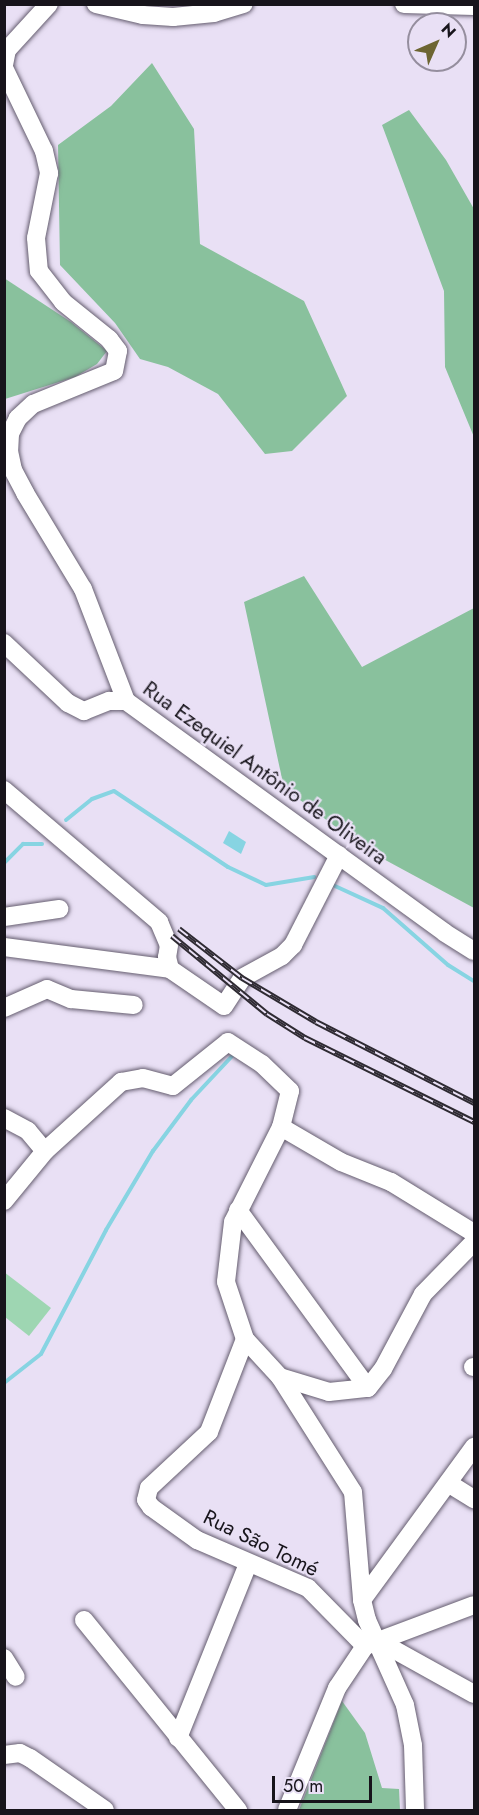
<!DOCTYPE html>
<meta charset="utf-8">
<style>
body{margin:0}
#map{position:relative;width:479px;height:1815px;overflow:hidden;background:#e9e0f5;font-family:Jost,sans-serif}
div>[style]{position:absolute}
.green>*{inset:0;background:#9ed6b2}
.forest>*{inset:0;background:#89c19d}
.water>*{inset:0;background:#87d4e2}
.stream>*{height:4px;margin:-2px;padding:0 2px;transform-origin:2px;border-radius:2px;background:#87d4e2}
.roads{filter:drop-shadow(0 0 2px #655d6f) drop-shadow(0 0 2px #655d6f)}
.minor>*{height:18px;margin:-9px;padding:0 9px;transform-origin:9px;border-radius:9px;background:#fff}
.rail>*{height:6px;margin-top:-3px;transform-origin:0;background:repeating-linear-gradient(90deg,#e9e0f5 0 11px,#2e2a32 0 22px);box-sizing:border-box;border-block:2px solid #2e2a32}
span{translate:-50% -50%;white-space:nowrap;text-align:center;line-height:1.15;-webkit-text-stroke:4.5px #e9e0f5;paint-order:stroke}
.street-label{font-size:21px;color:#17141b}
.frame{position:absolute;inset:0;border:6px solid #17141b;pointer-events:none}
.north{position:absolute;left:407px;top:12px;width:60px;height:60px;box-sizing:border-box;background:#e9e0f5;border:2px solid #958e9e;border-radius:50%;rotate:45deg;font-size:16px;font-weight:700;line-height:24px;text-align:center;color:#17141b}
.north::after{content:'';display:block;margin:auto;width:21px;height:27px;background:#6d6532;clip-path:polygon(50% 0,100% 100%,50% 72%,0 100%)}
.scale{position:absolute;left:272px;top:1776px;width:100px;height:27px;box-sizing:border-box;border:3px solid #17141b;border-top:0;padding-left:8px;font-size:18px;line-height:21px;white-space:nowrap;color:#17141b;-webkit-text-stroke:4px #e9e0f5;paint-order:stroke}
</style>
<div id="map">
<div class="green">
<i style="clip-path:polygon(4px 1272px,51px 1308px,29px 1336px,5px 1317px)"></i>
</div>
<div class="forest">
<i style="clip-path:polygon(152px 63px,194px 129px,200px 244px,304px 301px,347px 396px,292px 451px,265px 454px,218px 394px,168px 367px,140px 359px,115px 323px,60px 265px,58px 145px,111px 106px)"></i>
<i style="clip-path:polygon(409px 110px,446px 160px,474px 209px,474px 437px,445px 367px,444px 291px,382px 125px)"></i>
<i style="clip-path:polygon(4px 278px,71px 322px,107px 351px,97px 364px,75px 377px,5px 399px)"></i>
<i style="clip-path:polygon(304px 576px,362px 667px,474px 608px,474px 908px,365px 849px,284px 788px,244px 602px)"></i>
<i style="clip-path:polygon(342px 1701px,365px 1733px,382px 1788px,399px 1789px,400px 1810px,299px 1810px)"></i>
</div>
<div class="water">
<i style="clip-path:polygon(229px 831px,246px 842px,241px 854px,223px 843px)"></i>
</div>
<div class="stream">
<i style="left:66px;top:820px;width:33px;rotate:-39deg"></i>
<i style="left:92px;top:799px;width:23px;rotate:-20deg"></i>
<i style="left:114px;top:791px;width:137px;rotate:33.7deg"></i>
<i style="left:228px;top:867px;width:42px;rotate:25.3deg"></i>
<i style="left:266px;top:885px;width:49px;rotate:-9.5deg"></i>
<i style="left:4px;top:863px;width:27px;rotate:-45deg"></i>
<i style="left:23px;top:844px;width:19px"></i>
<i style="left:335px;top:886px;width:53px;rotate:24.6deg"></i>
<i style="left:383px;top:908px;width:86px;rotate:41.2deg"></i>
<i style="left:448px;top:965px;width:31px;rotate:32deg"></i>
<i style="left:4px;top:1383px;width:47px;rotate:-38.1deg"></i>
<i style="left:41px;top:1354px;width:140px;rotate:-62.3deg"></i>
<i style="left:106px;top:1230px;width:92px;rotate:-59.3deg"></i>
<i style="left:153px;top:1151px;width:64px;rotate:-53.3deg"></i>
<i style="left:191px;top:1100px;width:63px;rotate:-46.9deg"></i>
</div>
<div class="roads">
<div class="minor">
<i style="left:96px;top:4px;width:48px;rotate:13.2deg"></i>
<i style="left:143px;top:15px;width:30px;rotate:4deg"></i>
<i style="left:173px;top:17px;width:41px;rotate:-5.6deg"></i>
<i style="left:214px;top:13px;width:31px;rotate:-17deg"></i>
<i style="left:404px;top:4px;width:70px;rotate:1.6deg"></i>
<i style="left:4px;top:65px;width:15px;rotate:-79deg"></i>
<i style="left:7px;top:50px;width:62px;rotate:-47.6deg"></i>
<i style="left:4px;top:68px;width:92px;rotate:64.3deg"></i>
<i style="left:44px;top:151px;width:23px;rotate:77deg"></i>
<i style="left:49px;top:173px;width:66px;rotate:101.3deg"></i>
<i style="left:36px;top:238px;width:33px;rotate:85deg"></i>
<i style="left:39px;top:271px;width:39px;rotate:52deg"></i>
<i style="left:63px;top:302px;width:59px;rotate:38.8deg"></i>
<i style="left:109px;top:339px;width:15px;rotate:53deg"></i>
<i style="left:118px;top:351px;width:20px;rotate:101deg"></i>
<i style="left:114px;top:371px;width:87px;rotate:157.8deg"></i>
<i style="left:33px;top:404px;width:21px;rotate:137deg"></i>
<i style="left:18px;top:418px;width:18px;rotate:117deg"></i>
<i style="left:10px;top:434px;width:17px;rotate:93deg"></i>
<i style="left:9px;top:451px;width:19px;rotate:78deg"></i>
<i style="left:13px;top:470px;width:26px;rotate:62deg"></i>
<i style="left:25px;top:493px;width:112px;rotate:58.9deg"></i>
<i style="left:83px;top:589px;width:120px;rotate:69deg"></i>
<i style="left:126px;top:701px;width:394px;rotate:36deg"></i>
<i style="left:445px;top:933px;width:34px;rotate:32deg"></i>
<i style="left:4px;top:643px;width:88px;rotate:43.2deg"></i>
<i style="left:68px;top:703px;width:18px;rotate:27deg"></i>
<i style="left:84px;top:711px;width:27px;rotate:-22deg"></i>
<i style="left:109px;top:701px;width:17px"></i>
<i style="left:4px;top:790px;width:204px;rotate:40.4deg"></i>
<i style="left:159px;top:922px;width:25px;rotate:67deg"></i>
<i style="left:169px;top:945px;width:12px;rotate:99deg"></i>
<i style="left:167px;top:957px;width:12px;rotate:76deg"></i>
<i style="left:170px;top:969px;width:65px;rotate:34.4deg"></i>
<i style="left:224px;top:1006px;width:33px;rotate:-57deg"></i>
<i style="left:242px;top:978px;width:46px;rotate:-28.8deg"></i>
<i style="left:282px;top:956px;width:16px;rotate:-45deg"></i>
<i style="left:293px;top:945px;width:101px;rotate:-62.9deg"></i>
<i style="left:4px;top:917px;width:56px;rotate:-8.3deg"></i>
<i style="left:4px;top:947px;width:167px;rotate:7.5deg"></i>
<i style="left:4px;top:1008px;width:47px;rotate:-23.8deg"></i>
<i style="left:47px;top:989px;width:26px;rotate:23deg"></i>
<i style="left:71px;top:999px;width:63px;rotate:5.4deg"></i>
<i style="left:4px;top:1118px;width:27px;rotate:28deg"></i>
<i style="left:28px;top:1131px;width:26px;rotate:50deg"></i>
<i style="left:281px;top:1127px;width:69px;rotate:30.3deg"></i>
<i style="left:341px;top:1162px;width:54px;rotate:21.8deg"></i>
<i style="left:391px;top:1182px;width:97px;rotate:31.6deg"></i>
<i style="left:4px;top:1201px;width:65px;rotate:-50.6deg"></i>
<i style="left:45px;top:1151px;width:103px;rotate:-42.2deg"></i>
<i style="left:121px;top:1082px;width:22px;rotate:-10deg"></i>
<i style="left:143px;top:1078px;width:31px;rotate:15deg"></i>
<i style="left:173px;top:1086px;width:70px;rotate:-38.7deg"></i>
<i style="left:228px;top:1042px;width:40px;rotate:32.9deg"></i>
<i style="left:262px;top:1064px;width:39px;rotate:44deg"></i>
<i style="left:290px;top:1091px;width:37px;rotate:104deg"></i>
<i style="left:281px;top:1127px;width:106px;rotate:116.8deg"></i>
<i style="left:233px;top:1222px;width:60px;rotate:96.7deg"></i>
<i style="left:226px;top:1282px;width:60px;rotate:71.6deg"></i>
<i style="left:245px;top:1339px;width:52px;rotate:47.4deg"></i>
<i style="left:280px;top:1377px;width:136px;rotate:57.6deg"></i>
<i style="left:353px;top:1492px;width:108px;rotate:85.2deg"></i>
<i style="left:362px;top:1600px;width:21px;rotate:76deg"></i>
<i style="left:367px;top:1620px;width:93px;rotate:65.9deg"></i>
<i style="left:405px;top:1705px;width:41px;rotate:78.7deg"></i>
<i style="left:413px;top:1745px;width:65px;rotate:88.2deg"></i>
<i style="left:238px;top:1210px;width:220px;rotate:53.9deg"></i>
<i style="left:245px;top:1339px;width:100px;rotate:111.2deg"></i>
<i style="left:209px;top:1432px;width:82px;rotate:137deg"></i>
<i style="left:149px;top:1488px;width:12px;rotate:104deg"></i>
<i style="left:146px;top:1500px;width:9px;rotate:54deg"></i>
<i style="left:151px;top:1507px;width:57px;rotate:35.7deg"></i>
<i style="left:197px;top:1540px;width:121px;rotate:23.4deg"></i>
<i style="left:308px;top:1588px;width:81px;rotate:45.5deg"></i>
<i style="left:365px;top:1646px;width:116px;rotate:-20.6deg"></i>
<i style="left:473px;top:1367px;width:1px"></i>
<i style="left:280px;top:1377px;width:51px;rotate:17deg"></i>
<i style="left:329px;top:1392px;width:39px;rotate:-6deg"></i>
<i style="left:368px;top:1388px;width:24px;rotate:-52deg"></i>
<i style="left:383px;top:1369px;width:85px;rotate:-61.9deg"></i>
<i style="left:423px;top:1294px;width:73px;rotate:-45.6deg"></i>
<i style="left:448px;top:1483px;width:31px;rotate:32deg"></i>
<i style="left:362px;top:1600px;width:190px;rotate:-53.8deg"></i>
<i style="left:84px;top:1620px;width:245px;rotate:51deg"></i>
<i style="left:375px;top:1639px;width:113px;rotate:29.1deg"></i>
<i style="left:4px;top:1658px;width:22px;rotate:58deg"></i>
<i style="left:178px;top:1738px;width:188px;rotate:-68.1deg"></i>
<i style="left:4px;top:1755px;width:16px;rotate:-7deg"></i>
<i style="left:20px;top:1753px;width:11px;rotate:27deg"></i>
<i style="left:30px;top:1758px;width:91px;rotate:34.7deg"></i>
<i style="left:287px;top:1810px;width:132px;rotate:-67.7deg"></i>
<i style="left:337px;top:1688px;width:50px;rotate:-56.3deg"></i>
</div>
</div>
<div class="rail">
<i style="left:179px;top:929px;width:80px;rotate:37.9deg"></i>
<i style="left:242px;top:978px;width:86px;rotate:30.7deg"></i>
<i style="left:316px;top:1022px;width:178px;rotate:27.1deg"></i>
<i style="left:172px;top:936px;width:123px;rotate:39.4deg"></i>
<i style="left:267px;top:1014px;width:45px;rotate:32.3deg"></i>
<i style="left:305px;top:1038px;width:189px;rotate:26.4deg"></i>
</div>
<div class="street-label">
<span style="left:265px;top:773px;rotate:36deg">Rua Ezequiel Antônio de Oliveira</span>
<span style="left:261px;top:1543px;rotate:26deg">Rua São Tomé</span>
</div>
<div class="frame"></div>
<div class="north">N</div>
<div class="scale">50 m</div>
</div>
